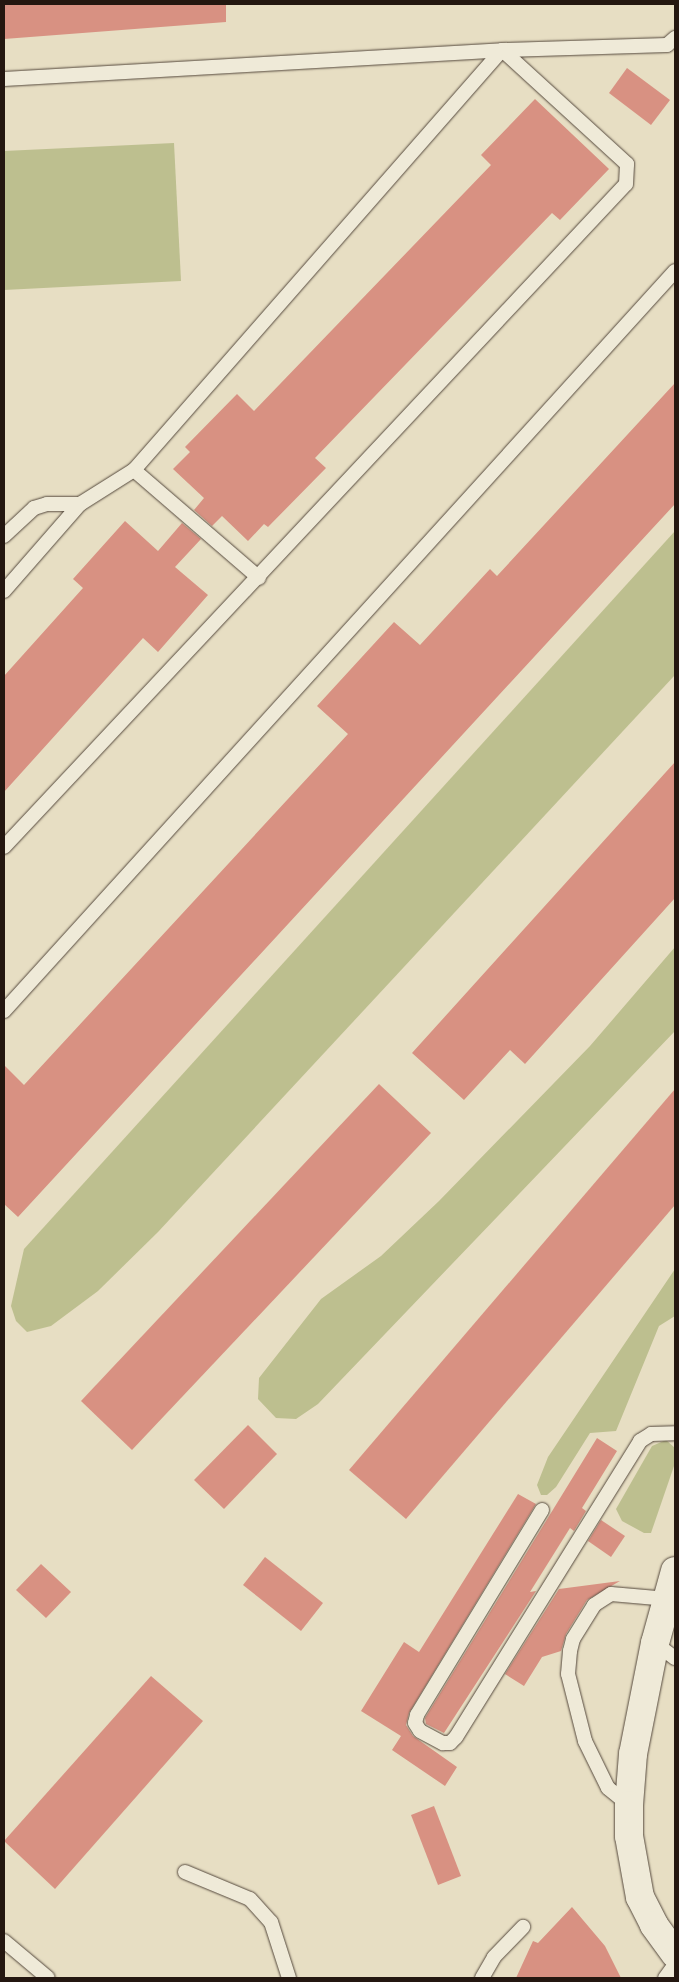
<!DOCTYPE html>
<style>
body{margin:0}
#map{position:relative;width:679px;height:1982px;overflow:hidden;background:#e7dec3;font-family:"Old Standard TT",serif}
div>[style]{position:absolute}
.green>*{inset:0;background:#bdbf8f}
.building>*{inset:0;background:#d89182}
.roads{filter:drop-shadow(0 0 1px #55493d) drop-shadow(0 0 1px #55493d)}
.lane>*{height:14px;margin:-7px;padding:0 7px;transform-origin:7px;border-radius:7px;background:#efead8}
.secondary>*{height:28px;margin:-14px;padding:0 14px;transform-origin:14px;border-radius:14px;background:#efead8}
span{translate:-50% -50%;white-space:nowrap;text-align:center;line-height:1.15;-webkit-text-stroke:4px #efead8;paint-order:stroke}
.frame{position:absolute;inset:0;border:5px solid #241710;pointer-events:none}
</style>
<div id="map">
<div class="green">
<i style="clip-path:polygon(174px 143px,181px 281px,4px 290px,4px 151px)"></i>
<i style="clip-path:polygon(675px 531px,675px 675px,158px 1232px,98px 1291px,51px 1326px,27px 1332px,16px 1321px,11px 1306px,24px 1249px)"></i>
<i style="clip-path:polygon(675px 947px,675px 1031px,318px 1404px,296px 1419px,276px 1418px,258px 1399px,259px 1378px,321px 1299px,381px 1256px,439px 1201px,590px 1046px)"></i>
<i style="clip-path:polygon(675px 1269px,675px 1316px,659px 1326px,616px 1431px,590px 1433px,556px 1487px,547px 1495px,541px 1495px,537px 1485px,548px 1457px)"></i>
<i style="clip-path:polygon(666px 1440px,675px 1448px,674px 1466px,651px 1533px,644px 1533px,622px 1521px,616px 1509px,652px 1446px)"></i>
</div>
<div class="building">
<i style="clip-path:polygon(4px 4px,226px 4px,226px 22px,4px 39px)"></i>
<i style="clip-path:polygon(627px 68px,670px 100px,651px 125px,609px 93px)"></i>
<i style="clip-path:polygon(535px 99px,609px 169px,560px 220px,552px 213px,315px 458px,326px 468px,268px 527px,264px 524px,248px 541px,222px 516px,212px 526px,194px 510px,204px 498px,173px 469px,190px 452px,185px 447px,237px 394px,254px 411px,491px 165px,481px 155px)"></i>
<i style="clip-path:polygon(675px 383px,675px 504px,18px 1217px,4px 1204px,4px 1065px,24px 1085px,348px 734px,317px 706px,394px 622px,420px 645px,490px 569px,497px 576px)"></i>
<i style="clip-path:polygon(125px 521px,158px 551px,182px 523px,201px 539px,175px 567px,208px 595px,158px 652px,143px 638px,4px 792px,4px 676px,83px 588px,73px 579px)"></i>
<i style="clip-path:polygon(675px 762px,675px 898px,525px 1064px,510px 1050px,464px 1100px,412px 1053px)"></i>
<i style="clip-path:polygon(379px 1084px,431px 1133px,132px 1450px,81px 1401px)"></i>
<i style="clip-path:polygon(675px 1089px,675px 1205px,406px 1519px,349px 1470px)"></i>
<i style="clip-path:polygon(248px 1425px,277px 1454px,224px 1509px,194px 1480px)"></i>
<i style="clip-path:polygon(597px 1438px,617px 1451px,582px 1508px,586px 1511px,574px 1531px,570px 1528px,530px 1592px,536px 1591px,444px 1733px,426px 1724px,425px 1718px)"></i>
<i style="clip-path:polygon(518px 1494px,536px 1504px,409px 1713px,406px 1725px,413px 1736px,457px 1767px,445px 1786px,392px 1750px,401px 1736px,361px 1711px,404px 1642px,419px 1652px)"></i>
<i style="clip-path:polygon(601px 1520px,625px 1536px,611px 1557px,588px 1541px)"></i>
<i style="clip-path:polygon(265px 1557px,323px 1603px,301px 1631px,243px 1585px)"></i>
<i style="clip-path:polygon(41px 1564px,71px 1592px,46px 1618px,16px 1590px)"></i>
<i style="clip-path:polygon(620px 1581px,587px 1600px,566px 1634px,561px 1651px,542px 1657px,524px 1686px,505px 1674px,559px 1589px)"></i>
<i style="clip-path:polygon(151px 1676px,203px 1721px,55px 1889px,4px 1841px)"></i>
<i style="clip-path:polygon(434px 1806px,461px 1876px,438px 1885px,411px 1815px)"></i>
<i style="clip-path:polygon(572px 1907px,605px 1946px,621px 1978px,516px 1978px,533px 1941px,538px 1943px)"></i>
</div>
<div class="roads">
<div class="lane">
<i style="left:4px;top:79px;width:499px;rotate:-3.3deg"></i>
<i style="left:502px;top:50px;width:165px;rotate:-1.7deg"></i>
<i style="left:667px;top:45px;width:11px;rotate:-41deg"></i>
<i style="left:134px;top:470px;width:165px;rotate:40.8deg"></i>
<i style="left:4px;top:536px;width:41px;rotate:-43deg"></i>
<i style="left:34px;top:508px;width:14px;rotate:-17deg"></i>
<i style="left:47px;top:504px;width:33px"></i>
<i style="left:80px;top:504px;width:64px;rotate:-32.2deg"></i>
<i style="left:134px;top:470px;width:558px;rotate:-48.78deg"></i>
<i style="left:4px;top:591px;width:116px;rotate:-48.9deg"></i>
<i style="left:4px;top:847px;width:909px;rotate:-46.83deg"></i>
<i style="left:626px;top:184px;width:20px;rotate:-87deg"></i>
<i style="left:627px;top:164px;width:169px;rotate:-137.6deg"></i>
<i style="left:4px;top:1011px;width:999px;rotate:-47.8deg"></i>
<i style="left:542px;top:1510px;width:240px;rotate:121.4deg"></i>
<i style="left:417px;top:1715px;width:8px;rotate:104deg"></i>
<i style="left:415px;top:1723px;width:9px;rotate:58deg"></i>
<i style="left:420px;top:1731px;width:26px;rotate:28deg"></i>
<i style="left:443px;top:1743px;width:7px"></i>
<i style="left:450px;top:1743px;width:8px;rotate:-45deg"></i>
<i style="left:456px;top:1737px;width:349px;rotate:-58.1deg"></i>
<i style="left:640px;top:1441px;width:13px;rotate:-32deg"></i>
<i style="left:651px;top:1434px;width:24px;rotate:-2deg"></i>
<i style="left:655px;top:1643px;width:25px;rotate:37deg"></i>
<i style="left:629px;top:1805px;width:27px;rotate:-141deg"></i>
<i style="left:608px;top:1788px;width:52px;rotate:-116.1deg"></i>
<i style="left:585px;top:1741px;width:69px;rotate:-104.2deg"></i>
<i style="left:568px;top:1674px;width:23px;rotate:-85deg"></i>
<i style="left:570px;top:1651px;width:12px;rotate:-76deg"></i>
<i style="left:573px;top:1639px;width:40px;rotate:-58deg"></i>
<i style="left:594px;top:1605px;width:20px;rotate:-33deg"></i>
<i style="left:611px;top:1594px;width:57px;rotate:5deg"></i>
<i style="left:185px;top:1872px;width:70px;rotate:22.6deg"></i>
<i style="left:250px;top:1899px;width:31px;rotate:48deg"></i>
<i style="left:271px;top:1922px;width:59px;rotate:72.2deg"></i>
<i style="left:4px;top:1941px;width:57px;rotate:40.1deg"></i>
<i style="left:482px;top:1978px;width:24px;rotate:-60deg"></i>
<i style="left:494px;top:1957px;width:42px;rotate:-46deg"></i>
<i style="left:665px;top:1978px;width:17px;rotate:-54deg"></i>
</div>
<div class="secondary">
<i style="left:675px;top:1571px;width:75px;rotate:105.5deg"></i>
<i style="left:655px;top:1643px;width:113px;rotate:101.2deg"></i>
<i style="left:633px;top:1754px;width:51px;rotate:94.5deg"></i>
<i style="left:629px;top:1805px;width:31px;rotate:90deg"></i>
<i style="left:629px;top:1836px;width:62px;rotate:79.8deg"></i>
<i style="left:640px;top:1897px;width:31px;rotate:63deg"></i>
<i style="left:654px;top:1925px;width:36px;rotate:54deg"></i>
</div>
</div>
<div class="frame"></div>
</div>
